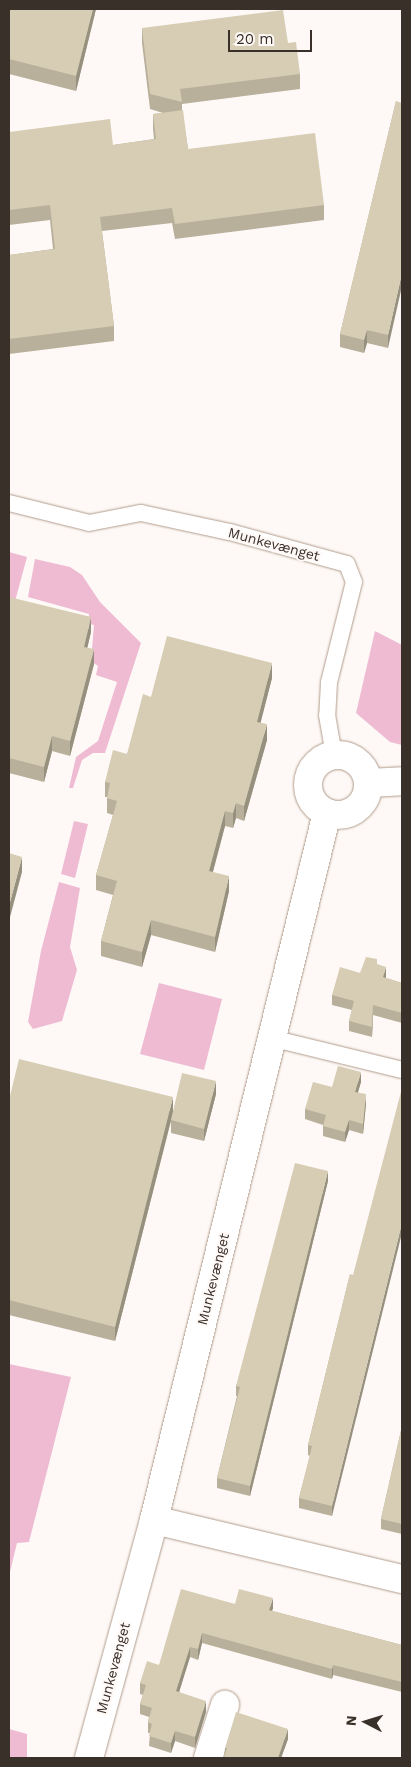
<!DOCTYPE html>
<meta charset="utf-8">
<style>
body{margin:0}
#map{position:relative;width:411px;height:1767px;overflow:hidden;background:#fef9f6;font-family:"Work Sans",sans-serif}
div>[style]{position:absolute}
.green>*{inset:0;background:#efbbd3}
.roads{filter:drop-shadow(0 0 1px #b29c8c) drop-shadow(0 0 1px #b29c8c)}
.service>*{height:16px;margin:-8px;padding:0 8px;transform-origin:8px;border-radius:8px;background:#fff}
.minor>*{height:28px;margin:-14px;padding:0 14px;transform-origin:14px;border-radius:14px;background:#fff}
.minor>.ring{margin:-14px;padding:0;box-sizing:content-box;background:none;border:28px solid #fff;border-radius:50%}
.wall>*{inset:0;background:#b8b09b}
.shaded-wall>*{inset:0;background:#96907e}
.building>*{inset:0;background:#d6cdb4}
span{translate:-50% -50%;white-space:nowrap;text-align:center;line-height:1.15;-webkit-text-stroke:4px #fef9f6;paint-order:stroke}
.street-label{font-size:14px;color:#393029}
.frame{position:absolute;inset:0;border:10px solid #393029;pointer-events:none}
.north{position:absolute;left:341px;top:1697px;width:50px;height:50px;-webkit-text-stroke:4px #fef9f6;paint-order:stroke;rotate:275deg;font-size:14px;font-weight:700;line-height:20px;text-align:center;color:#393029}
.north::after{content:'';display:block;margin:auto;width:18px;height:22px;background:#393029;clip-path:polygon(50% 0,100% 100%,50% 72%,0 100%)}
.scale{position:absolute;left:228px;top:30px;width:84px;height:22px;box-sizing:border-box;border:2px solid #393029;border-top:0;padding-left:6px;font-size:15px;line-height:18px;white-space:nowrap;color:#393029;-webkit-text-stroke:4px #fef9f6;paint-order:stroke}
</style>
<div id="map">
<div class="green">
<i style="clip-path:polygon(9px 552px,27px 557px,14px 605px,9px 604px)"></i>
<i style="clip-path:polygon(35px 559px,70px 567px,82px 575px,100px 602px,141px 643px,105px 753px,93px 753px,82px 760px,73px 788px,69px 788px,76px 757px,98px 741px,117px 682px,96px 675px,98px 666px,91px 661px,94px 625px,88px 624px,89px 614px,28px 597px)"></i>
<i style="clip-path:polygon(375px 631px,402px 645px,402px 745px,390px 742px,356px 713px)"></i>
<i style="clip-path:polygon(74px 821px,88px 824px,75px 878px,61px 874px)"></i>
<i style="clip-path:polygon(59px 882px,80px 888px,70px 947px,77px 970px,62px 1021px,33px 1029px,28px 1022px,41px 951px)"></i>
<i style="clip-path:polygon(159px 983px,222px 999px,204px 1070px,140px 1054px)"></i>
<i style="clip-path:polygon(9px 1364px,71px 1377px,29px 1542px,17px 1543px,9px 1576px)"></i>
<i style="clip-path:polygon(9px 1729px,27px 1734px,27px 1758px,9px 1758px)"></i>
</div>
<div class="roads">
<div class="service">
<i style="left:9px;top:503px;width:82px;rotate:14deg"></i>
<i style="left:89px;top:523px;width:53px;rotate:-10.9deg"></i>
<i style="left:141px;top:513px;width:91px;rotate:12.1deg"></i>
<i style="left:230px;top:532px;width:121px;rotate:15.3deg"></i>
<i style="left:347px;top:564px;width:19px;rotate:69deg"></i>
<i style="left:354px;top:582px;width:103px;rotate:104deg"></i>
<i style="left:329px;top:682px;width:33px;rotate:93deg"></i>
<i style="left:327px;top:715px;width:41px;rotate:80.1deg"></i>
<i style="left:271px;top:1038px;width:135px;rotate:13.7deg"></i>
</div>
<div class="minor">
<i class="ring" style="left:308px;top:755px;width:32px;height:32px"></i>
<i style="left:369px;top:783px;width:33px;rotate:-3deg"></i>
<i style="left:154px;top:1520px;width:255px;rotate:13.4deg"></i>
<i style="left:89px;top:1758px;width:247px;rotate:-74.7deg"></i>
<i style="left:154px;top:1520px;width:728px;rotate:-76.25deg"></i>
<i style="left:208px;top:1758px;width:56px;rotate:-72.2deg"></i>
</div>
</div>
<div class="wall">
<i style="clip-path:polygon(9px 9px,96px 9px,76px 91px,9px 74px)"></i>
<i style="clip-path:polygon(142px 28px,288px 43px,300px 74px,300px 89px,182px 104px,182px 110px,188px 149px,324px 205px,324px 220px,175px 239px,172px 223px,102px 231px,114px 326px,114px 341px,9px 354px,9px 255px,53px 249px,50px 220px,9px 225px,9px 132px,113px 145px,154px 139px,153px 129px,153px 114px,163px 113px,150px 109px,142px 43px)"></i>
<i style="clip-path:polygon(396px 101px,388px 348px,367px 343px,364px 353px,340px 347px,340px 334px)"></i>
<i style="clip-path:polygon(9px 597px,91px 632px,87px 648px,94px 664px,70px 756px,52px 751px,44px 782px,9px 773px)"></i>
<i style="clip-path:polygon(272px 678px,260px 723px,267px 740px,244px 821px,236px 818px,233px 828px,225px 826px,213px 872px,229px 891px,215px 952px,151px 935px,142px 967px,101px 956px,101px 941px,113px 895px,96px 890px,96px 875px,113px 815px,107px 813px,107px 797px,105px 797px,105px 782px,127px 754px,151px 697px)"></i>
<i style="clip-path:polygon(377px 965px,386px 977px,386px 978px,402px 983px,402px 1023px,373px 1015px,372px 1037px,349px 1031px,349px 1021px,352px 1010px,332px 1005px,332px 995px,360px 973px)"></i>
<i style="clip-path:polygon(361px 1082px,358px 1092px,366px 1104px,363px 1134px,349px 1130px,345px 1142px,323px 1136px,323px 1125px,305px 1119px,305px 1109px,332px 1087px)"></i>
<i style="clip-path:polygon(216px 1094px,204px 1141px,171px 1133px,171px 1121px,115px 1341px,9px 1315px,9px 1100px,173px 1111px)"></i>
<i style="clip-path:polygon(328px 1181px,250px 1496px,217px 1488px,217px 1478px,237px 1396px,236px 1396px,236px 1386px)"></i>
<i style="clip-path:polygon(350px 1274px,332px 1516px,299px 1508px,299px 1498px,310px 1456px,308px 1455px,308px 1445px)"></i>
<i style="clip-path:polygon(402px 1426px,402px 1534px,381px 1529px,381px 1519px)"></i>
<i style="clip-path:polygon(235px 1604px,273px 1608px,272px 1611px,402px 1645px,402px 1692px,333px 1675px,332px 1679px,202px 1643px,198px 1660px,190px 1657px,179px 1692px,206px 1712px,195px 1748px,175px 1741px,171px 1753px,149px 1746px,150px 1733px,148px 1733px,148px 1722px,149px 1717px,140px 1714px,140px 1704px,143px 1695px,140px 1694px,140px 1683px,159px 1665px)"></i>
<i style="clip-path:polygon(288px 1739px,281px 1758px,224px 1758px,225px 1748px)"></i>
</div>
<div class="shaded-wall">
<i style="clip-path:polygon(93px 9px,96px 9px,76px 91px,76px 76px)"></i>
<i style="clip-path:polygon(402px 273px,402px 286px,388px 348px,388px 335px)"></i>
<i style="clip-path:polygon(367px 330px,367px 343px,364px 353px,364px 340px)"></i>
<i style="clip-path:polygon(91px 617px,91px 632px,84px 662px,84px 647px)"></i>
<i style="clip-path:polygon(94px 649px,94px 664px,70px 756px,70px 741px)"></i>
<i style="clip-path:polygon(272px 663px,272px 678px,257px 737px,257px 722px)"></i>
<i style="clip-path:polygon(267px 724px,267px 740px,244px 821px,244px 806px)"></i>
<i style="clip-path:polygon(52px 736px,52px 751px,44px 782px,44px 767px)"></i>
<i style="clip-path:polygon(236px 803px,236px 818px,233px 828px,233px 813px)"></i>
<i style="clip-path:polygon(225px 811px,225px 826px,209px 886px,209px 871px)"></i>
<i style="clip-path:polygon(22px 857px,22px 872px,9px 921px,9px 906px)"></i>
<i style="clip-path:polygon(229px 876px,229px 891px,215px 952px,215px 937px)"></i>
<i style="clip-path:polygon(151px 920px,151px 935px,142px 967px,142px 952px)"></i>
<i style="clip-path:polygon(386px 967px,386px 977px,383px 987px,383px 977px)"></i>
<i style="clip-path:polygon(373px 1005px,373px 1015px,372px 1037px,372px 1027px)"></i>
<i style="clip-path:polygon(361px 1072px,361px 1082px,355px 1102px,355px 1092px)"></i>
<i style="clip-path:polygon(216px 1081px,216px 1094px,204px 1141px,204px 1129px)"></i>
<i style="clip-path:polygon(366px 1094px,366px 1104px,363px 1134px,363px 1124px)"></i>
<i style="clip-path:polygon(173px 1097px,173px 1112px,115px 1341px,115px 1327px)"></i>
<i style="clip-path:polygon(349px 1120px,349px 1130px,345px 1142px,345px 1132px)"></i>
<i style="clip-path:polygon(328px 1171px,328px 1181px,250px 1496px,250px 1486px)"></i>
<i style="clip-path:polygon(402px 1223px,402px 1233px,332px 1516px,332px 1506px)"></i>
<i style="clip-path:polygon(273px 1598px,273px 1608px,269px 1621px,269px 1610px)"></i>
<i style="clip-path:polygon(202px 1633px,202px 1643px,198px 1660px,198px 1649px)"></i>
<i style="clip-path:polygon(190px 1647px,190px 1657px,176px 1702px,176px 1691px)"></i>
<i style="clip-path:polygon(333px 1665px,333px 1675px,332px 1679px,332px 1669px)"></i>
<i style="clip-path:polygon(206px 1701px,206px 1712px,195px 1748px,195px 1737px)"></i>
<i style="clip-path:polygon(288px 1729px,288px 1739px,281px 1758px,278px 1758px)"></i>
<i style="clip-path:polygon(175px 1731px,175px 1741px,171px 1753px,171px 1743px)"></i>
</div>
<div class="building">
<i style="clip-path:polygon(9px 9px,93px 9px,76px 76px,9px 59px)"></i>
<i style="clip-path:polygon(283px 10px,288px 43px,296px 42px,300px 74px,180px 89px,182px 102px,150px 94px,142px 28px)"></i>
<i style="clip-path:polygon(396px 101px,402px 103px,402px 273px,388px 335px,367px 330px,364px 340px,340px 334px)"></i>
<i style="clip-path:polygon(183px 110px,188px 149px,315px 133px,324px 205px,175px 224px,172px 208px,100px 217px,114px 326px,9px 339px,9px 255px,55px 249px,50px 205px,9px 210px,9px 132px,110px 119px,113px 145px,156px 139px,153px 114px)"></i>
<i style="clip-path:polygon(9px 597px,91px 617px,84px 647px,94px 649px,70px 741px,52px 736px,44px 767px,9px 758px)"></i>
<i style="clip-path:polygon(167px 636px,272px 663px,257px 722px,267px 724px,244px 806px,236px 803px,233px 813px,225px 811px,209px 871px,229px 876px,215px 937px,151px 920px,142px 952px,101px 941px,117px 881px,96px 875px,117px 801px,107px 798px,110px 783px,105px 782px,113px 750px,127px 754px,143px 694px,151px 697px)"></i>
<i style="clip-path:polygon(9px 853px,22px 857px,9px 906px)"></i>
<i style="clip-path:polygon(366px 957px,377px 959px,377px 964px,386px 967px,383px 977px,402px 983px,402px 1013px,373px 1005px,372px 1027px,349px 1021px,354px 1001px,332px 995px,340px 967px,360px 973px)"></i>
<i style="clip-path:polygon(19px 1059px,173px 1097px,115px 1327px,9px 1300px,9px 1100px)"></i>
<i style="clip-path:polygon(338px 1066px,361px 1072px,355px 1092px,366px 1094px,363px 1124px,349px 1120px,345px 1132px,323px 1126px,326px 1115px,305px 1109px,313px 1082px,332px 1087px)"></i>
<i style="clip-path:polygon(182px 1073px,216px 1081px,204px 1129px,171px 1120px)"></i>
<i style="clip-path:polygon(402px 1088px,402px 1183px,401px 1189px,402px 1190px,402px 1223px,332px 1506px,299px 1498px,312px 1446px,308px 1445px,350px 1274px,353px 1275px)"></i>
<i style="clip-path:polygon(295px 1163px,328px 1171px,250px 1486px,217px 1478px,240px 1387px,236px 1386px)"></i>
<i style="clip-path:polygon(402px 1426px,402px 1524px,381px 1519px)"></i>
<i style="clip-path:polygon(181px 1589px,235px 1604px,239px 1589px,273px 1598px,269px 1610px,402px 1645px,402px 1682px,333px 1665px,332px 1669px,202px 1633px,198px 1649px,190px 1647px,176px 1691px,206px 1701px,195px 1737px,175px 1731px,171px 1743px,149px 1736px,152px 1724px,148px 1722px,152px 1708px,140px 1704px,146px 1685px,140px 1683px,147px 1661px,159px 1665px)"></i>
<i style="clip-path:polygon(236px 1712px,288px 1729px,278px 1758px,224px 1758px,227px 1748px,225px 1748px)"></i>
</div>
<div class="street-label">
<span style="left:274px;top:544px;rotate:15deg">Munkevænget</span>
<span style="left:213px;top:1279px;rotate:-76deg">Munkevænget</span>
<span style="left:113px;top:1668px;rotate:-75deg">Munkevænget</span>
</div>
<div class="frame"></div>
<div class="north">N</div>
<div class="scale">20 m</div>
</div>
